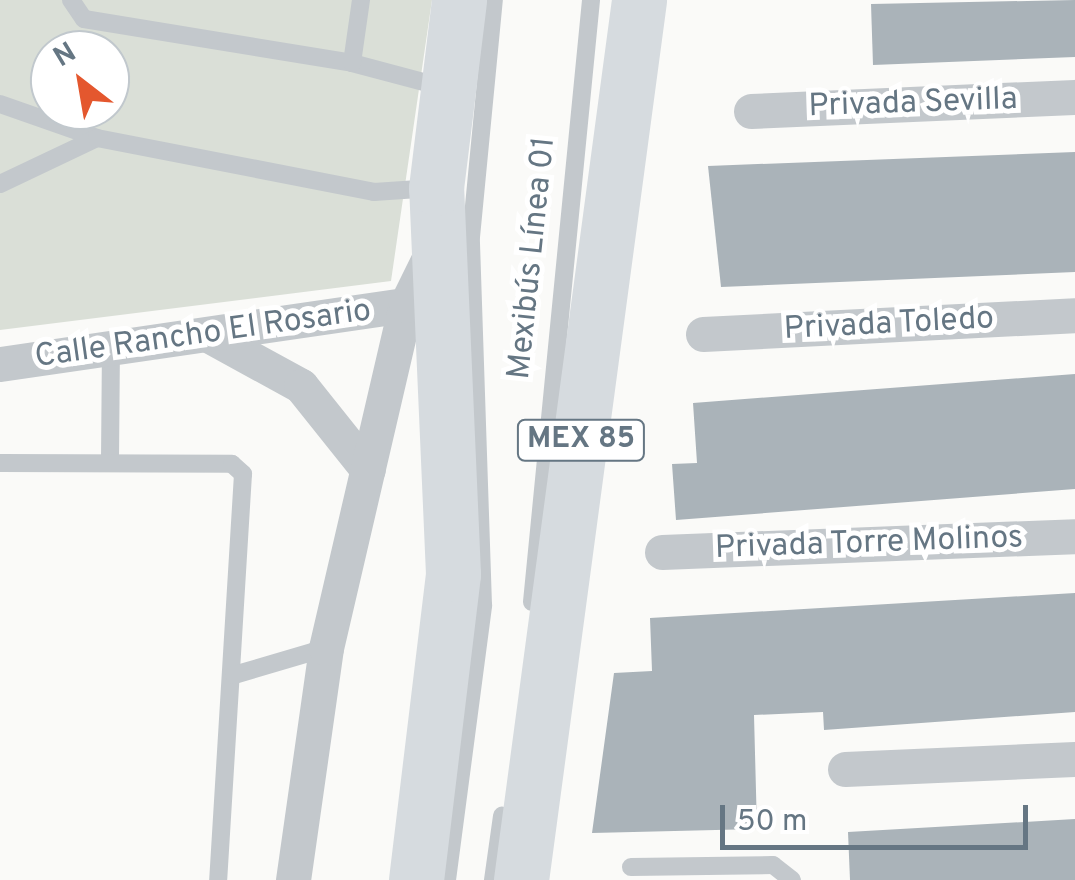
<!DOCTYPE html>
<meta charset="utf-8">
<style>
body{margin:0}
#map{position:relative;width:1075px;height:880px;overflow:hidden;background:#fafaf8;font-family:Overpass,sans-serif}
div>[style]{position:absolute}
.green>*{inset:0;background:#dadfd7}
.building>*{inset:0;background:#aab3b9}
.service>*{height:18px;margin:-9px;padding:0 9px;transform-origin:9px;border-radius:9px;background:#c3c8cc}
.minor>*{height:35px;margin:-17.5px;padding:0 17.5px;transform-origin:17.5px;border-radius:17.5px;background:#c3c8cc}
.primary>*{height:55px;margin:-27.5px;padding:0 27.5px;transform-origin:27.5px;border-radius:27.5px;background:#d6dbdf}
span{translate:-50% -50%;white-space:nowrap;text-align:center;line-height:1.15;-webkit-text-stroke:10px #fff;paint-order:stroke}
.shield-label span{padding:2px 8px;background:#fff;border:2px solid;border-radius:8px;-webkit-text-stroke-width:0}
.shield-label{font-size:30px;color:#657683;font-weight:700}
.street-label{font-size:32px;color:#657683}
.north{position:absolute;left:30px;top:30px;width:100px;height:100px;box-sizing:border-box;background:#fff;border:2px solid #c1c8cd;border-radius:50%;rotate:329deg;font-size:28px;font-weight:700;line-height:40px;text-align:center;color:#657683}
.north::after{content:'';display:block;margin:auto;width:35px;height:45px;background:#e4572e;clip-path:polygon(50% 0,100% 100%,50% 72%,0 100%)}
.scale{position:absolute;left:720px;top:805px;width:308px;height:45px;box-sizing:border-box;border:5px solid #657683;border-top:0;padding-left:12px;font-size:30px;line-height:35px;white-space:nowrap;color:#657683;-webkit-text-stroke:8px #fff;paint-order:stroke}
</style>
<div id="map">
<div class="green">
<i style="clip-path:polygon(evenodd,0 0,432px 0,391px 281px,0 330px,0 0,50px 50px,110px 50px,110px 110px,50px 110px,50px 50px)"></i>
</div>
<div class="building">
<i style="clip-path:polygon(1075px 0,1075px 57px,873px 65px,871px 4px)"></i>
<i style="clip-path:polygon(1075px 152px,1075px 272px,721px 287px,708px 166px)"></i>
<i style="clip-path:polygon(1075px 374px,1075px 489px,676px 520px,672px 464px,697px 463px,693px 403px)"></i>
<i style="clip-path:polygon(1075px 593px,1075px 712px,824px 730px,823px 712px,754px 715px,757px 829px,592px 833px,614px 673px,652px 671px,650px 618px)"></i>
<i style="clip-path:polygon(1075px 819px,1075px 880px,850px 880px,848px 832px)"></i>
</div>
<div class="service">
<i style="left:71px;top:0;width:23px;rotate:56deg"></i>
<i style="left:84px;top:19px;width:272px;rotate:9.3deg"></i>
<i style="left:352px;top:63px;width:93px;rotate:14.9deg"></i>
<i style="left:352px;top:63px;width:64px;rotate:-81.9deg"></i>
<i style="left:0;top:104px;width:103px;rotate:19.3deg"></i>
<i style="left:0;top:184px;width:107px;rotate:-25.4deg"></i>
<i style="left:97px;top:138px;width:282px;rotate:11deg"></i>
<i style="left:374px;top:192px;width:59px;rotate:-3.9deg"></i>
<i style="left:110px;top:459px;width:109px;rotate:-89.5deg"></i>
<i style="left:0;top:463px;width:232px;rotate:0.2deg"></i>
<i style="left:232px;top:464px;width:15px;rotate:42deg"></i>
<i style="left:243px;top:474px;width:407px;rotate:93.5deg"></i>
<i style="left:532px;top:602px;width:605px;rotate:-84.4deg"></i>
<i style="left:234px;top:675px;width:96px;rotate:-16.4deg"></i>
<i style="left:631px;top:867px;width:142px;rotate:-0.8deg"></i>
<i style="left:773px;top:865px;width:24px;rotate:38deg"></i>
<i style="left:447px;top:880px;width:277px;rotate:-82.5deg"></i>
<i style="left:483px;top:605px;width:368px;rotate:-91.9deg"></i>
<i style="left:471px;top:237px;width:238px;rotate:-84.5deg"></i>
<i style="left:493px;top:880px;width:65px;rotate:-82deg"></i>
</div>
<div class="minor">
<i style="left:751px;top:111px;width:324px;rotate:-2.5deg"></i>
<i style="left:703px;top:334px;width:372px;rotate:-2.9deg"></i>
<i style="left:208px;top:335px;width:106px;rotate:28.7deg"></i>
<i style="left:301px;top:386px;width:107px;rotate:51.4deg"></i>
<i style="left:0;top:364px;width:410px;rotate:-8.3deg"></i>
<i style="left:662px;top:552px;width:413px;rotate:-2.2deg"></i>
<i style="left:845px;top:769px;width:230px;rotate:-2.5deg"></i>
<i style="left:293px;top:880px;width:234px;rotate:-81.9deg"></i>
<i style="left:326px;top:648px;width:352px;rotate:-76.9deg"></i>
<i style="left:406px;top:305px;width:64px;rotate:-63.8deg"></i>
</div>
<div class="primary">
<i style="left:416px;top:880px;width:308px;rotate:-83.1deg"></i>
<i style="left:453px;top:574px;width:386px;rotate:-92.5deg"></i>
<i style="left:436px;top:188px;width:189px;rotate:-83deg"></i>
<i style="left:521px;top:880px;width:888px;rotate:-82.36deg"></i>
</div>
<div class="shield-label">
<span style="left:581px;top:440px">MEX 85</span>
</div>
<div class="street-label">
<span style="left:913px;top:104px;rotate:-2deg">Privada Sevilla</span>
<span style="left:533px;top:258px;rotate:-84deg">Mexibús Línea 01</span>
<span style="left:889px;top:325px;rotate:-3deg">Privada Toledo</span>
<span style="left:203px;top:335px;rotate:-8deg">Calle Rancho El Rosario</span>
<span style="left:869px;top:544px;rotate:-2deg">Privada Torre Molinos</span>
</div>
<div class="north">N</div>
<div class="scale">50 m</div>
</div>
